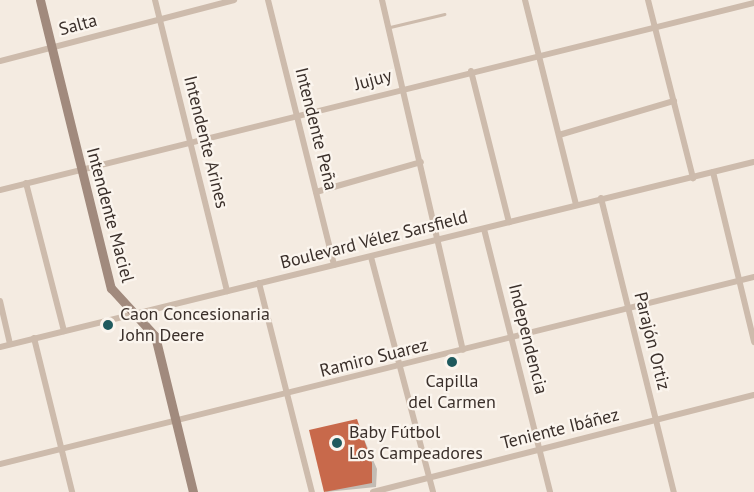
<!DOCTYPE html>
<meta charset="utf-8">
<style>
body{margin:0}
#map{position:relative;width:754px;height:492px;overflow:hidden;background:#f4ebe1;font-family:"PT Sans",sans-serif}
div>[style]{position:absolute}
.shadow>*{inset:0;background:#0003}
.building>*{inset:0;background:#c8694b}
.lane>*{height:3px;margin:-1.5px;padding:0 1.5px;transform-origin:1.5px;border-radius:1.5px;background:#cdbbac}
.street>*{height:6px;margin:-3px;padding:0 3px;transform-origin:3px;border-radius:3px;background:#cdbbac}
.secondary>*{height:9px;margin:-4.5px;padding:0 4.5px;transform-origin:4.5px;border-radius:4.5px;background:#a18a7d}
.dots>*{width:16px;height:16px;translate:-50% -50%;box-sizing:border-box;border:3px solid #fbf5ee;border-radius:50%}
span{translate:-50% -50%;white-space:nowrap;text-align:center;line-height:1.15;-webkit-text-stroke:4.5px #fbf5ee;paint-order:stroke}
.street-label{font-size:18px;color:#3b302b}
.poi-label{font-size:18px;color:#3b302b}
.left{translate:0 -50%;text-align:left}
</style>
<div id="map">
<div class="shadow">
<i style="clip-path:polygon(356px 421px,377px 469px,376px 487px,326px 492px)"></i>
</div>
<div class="building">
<i style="clip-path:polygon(357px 419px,372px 463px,372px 483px,324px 492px,309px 430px)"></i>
</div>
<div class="lane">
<i style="left:390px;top:27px;width:56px;rotate:-13.5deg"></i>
</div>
<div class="street">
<i style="left:155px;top:0;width:300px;rotate:76.1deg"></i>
<i style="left:268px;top:0;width:273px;rotate:76deg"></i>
<i style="left:382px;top:0;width:359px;rotate:77deg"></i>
<i style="left:525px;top:0;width:210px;rotate:76deg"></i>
<i style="left:648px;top:0;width:184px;rotate:75.8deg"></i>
<i style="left:0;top:61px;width:242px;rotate:-14.6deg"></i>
<i style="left:471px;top:71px;width:156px;rotate:75.9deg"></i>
<i style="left:559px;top:135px;width:120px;rotate:-16.5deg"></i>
<i style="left:713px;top:172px;width:175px;rotate:76.4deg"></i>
<i style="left:26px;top:183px;width:153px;rotate:75.6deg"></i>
<i style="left:0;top:190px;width:777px;rotate:-13.93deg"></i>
<i style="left:316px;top:192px;width:109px;rotate:-15.9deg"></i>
<i style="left:601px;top:198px;width:303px;rotate:76.1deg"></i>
<i style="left:484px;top:229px;width:271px;rotate:75.9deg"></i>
<i style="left:371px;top:257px;width:243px;rotate:75.2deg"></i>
<i style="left:259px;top:283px;width:216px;rotate:75.8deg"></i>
<i style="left:0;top:301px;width:44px;rotate:76.9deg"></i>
<i style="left:34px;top:338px;width:159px;rotate:76.1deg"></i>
<i style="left:0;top:347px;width:776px;rotate:-13.79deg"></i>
<i style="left:0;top:464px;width:777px;rotate:-13.93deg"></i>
<i style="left:373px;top:492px;width:393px;rotate:-14.3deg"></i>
</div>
<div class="secondary">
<i style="left:40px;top:0;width:297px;rotate:76.2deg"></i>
<i style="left:111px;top:288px;width:65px;rotate:47.5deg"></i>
<i style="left:155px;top:336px;width:161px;rotate:76.3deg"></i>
</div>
<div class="dots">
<i style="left:108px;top:325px;background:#1f5a5e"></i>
<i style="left:452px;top:362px;background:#1f5a5e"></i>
<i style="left:337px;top:443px;background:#1f5a5e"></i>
</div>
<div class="street-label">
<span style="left:78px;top:25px;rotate:-15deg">Salta</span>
<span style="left:373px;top:80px;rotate:-15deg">Jujuy</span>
<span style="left:316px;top:129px;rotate:76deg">Intendente Peña</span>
<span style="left:206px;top:142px;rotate:76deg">Intendente Arines</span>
<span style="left:110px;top:215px;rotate:75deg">Intendente Maciel</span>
<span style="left:374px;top:240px;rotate:-14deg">Boulevard Vélez Sarsfield</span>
<span style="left:528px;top:339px;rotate:76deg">Independencia</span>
<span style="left:652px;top:341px;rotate:76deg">Parajón Ortiz</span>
<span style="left:374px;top:358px;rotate:-14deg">Ramiro Suarez</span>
<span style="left:560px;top:429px;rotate:-14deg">Teniente Ibáñez</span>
</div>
<div class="poi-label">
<span class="left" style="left:120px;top:325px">Caon Concesionaria<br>John Deere</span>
<span style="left:452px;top:392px">Capilla<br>del Carmen</span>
<span class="left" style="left:349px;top:443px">Baby Fútbol<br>Los Campeadores</span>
</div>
</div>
